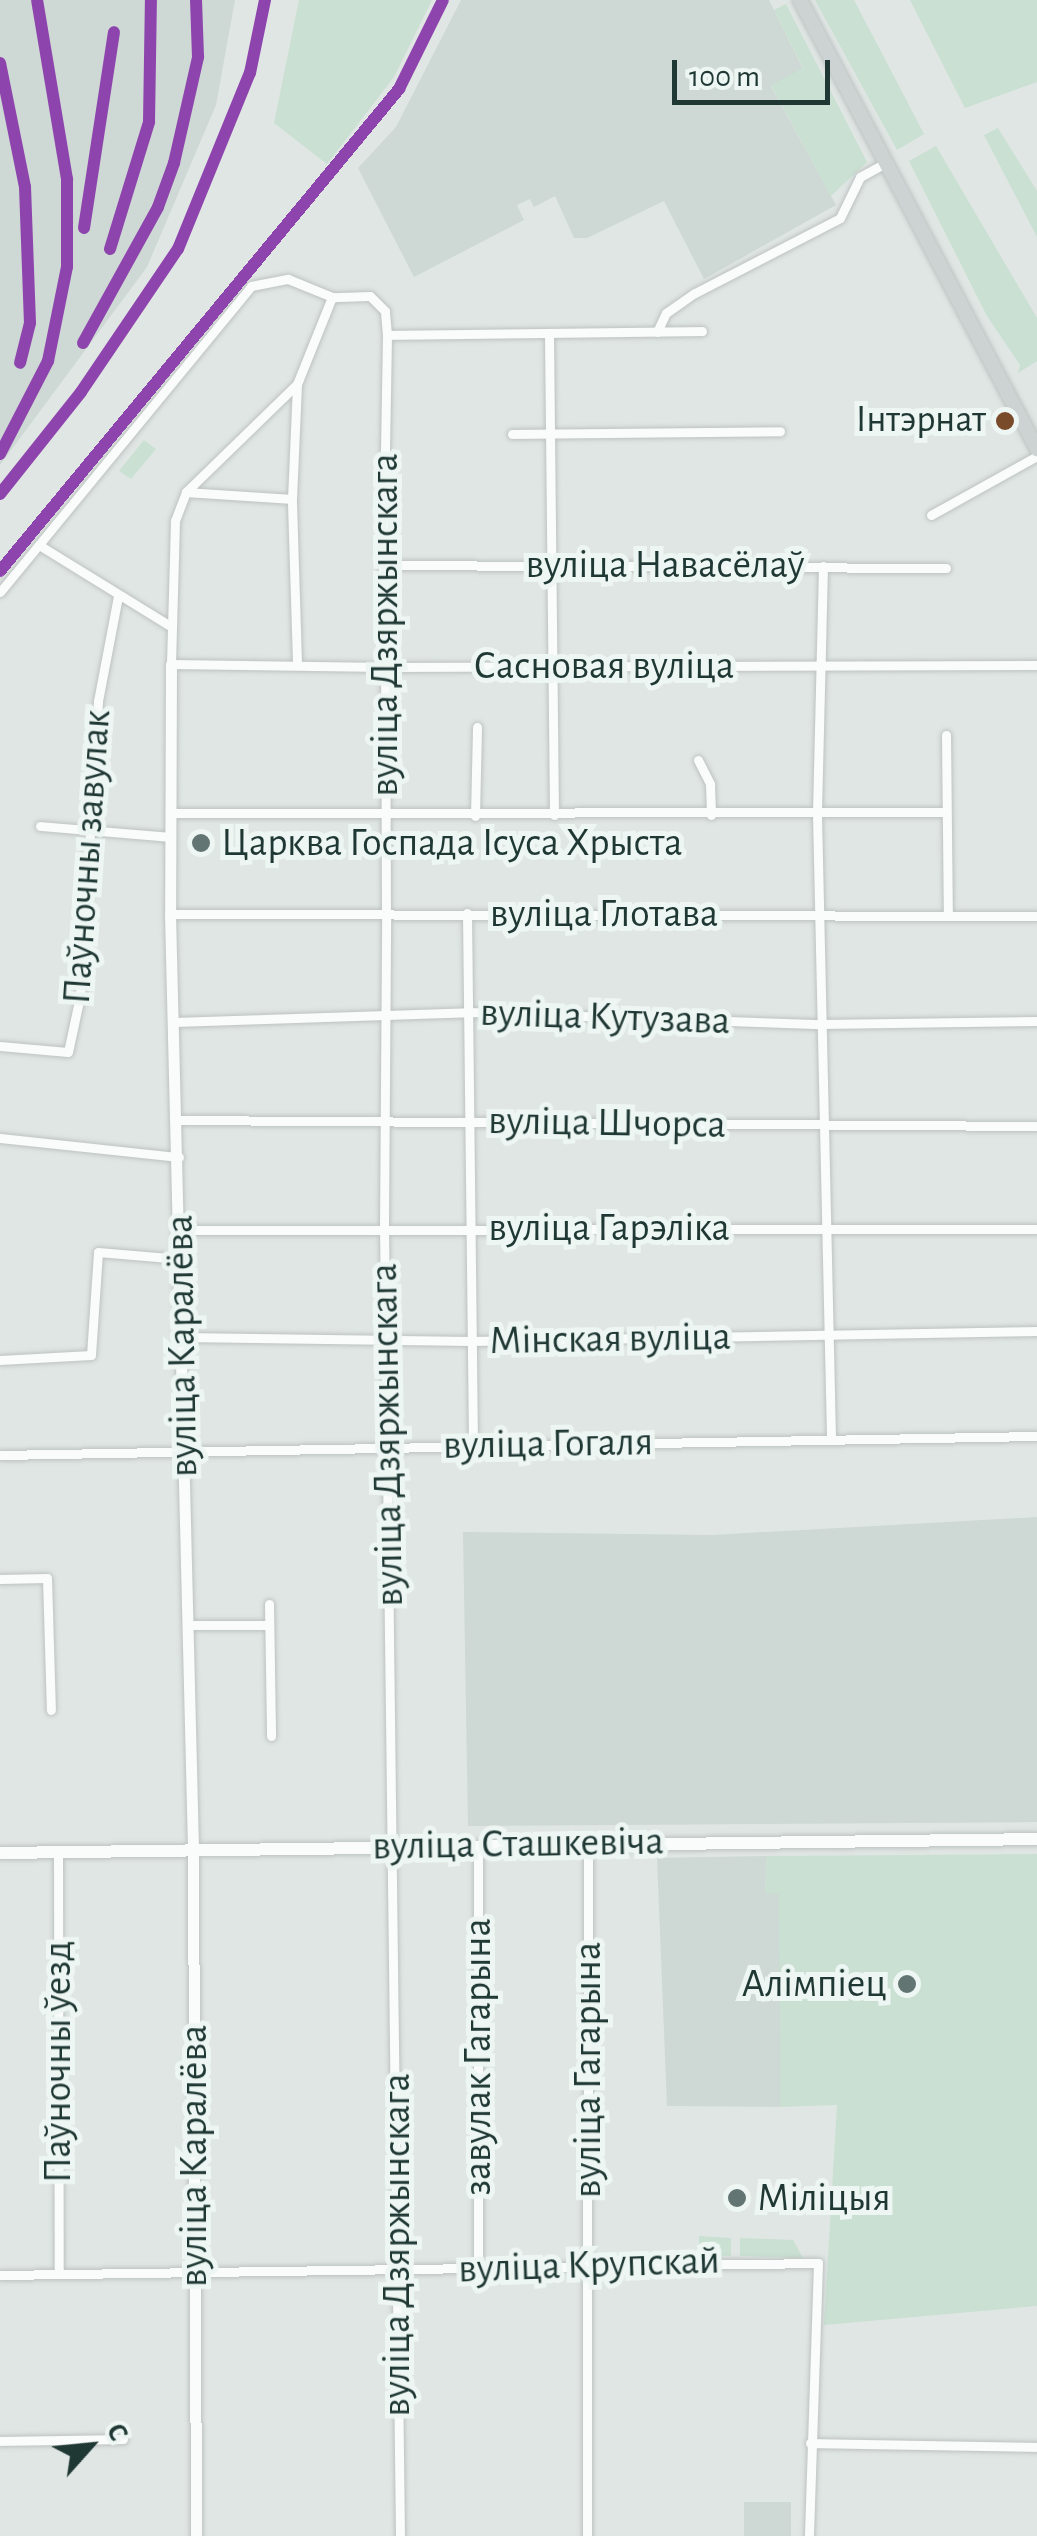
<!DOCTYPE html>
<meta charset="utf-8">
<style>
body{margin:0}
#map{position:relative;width:1037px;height:2536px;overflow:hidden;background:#e0e6e4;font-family:"Alegreya Sans",sans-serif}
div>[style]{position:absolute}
.built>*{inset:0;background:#ced8d4}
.green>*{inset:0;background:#c9e0d2}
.roads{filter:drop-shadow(0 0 2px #bdc3c1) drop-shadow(0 0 2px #bdc3c1)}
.minor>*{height:9px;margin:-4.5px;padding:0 4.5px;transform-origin:4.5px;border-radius:4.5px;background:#fafbfb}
.tertiary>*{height:11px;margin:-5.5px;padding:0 5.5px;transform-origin:5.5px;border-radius:5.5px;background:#fafbfb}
.secondary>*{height:12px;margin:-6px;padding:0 6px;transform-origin:6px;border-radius:6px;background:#fafbfb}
.primary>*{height:14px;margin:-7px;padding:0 7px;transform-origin:7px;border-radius:7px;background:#ccd3d2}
.rail-1>*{height:12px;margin:-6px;padding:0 6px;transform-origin:6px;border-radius:6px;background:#8e44ad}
.dots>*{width:28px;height:28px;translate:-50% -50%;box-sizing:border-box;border:5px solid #eef6f3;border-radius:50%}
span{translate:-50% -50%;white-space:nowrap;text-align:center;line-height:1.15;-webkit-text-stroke:10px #eef6f3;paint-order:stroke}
.bus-label{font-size:38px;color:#1f3834}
.right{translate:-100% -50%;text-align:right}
.street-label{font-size:40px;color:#1f3834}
.poi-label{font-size:40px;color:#1f3834}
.left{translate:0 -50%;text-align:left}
.north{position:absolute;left:40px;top:2396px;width:100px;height:100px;-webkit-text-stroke:8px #eef6f3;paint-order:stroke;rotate:63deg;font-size:28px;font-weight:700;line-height:40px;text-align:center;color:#1f3834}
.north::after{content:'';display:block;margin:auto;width:35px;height:45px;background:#1f3834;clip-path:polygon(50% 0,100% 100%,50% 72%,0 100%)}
.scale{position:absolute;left:672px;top:60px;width:158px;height:45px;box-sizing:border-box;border:5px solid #1f3834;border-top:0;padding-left:12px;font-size:30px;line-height:35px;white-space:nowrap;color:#1f3834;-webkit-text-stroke:8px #eef6f3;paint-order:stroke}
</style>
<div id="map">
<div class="built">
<i style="clip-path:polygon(0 0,235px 0,216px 105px,147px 267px,0 465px)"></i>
<i style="clip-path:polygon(461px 0,769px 0,803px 69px,771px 86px,836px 205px,704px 279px,664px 201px,587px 238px,574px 238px,555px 196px,534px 207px,530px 199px,517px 205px,524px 220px,414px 277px,358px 168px,396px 127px)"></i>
<i style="clip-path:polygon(1037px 1517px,1037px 1822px,468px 1826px,463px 1532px,712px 1535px)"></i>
<i style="clip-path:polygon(767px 1856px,765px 1892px,780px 1894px,780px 2107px,667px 2106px,657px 1858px)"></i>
<i style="clip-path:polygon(744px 2502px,791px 2502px,791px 2536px,744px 2536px)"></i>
</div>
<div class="green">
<i style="clip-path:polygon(299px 0,432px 0,394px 77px,327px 164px,274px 123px)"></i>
<i style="clip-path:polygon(815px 0,854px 0,924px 134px,897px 150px)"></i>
<i style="clip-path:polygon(910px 0,1037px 0,1037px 82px,965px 108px)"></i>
<i style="clip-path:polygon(786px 4px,867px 162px,831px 196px,771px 85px,803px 68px,774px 10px)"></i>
<i style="clip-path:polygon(998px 128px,1037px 191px,1037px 237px,984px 135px)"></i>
<i style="clip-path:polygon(936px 146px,1037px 318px,1037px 361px,1018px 373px,1020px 365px,987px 316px,909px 161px)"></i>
<i style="clip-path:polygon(144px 440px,156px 449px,131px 479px,119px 471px)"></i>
<i style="clip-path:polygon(1037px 1854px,1037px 2306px,824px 2325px,837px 2105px,780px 2107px,779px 1894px,765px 1893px,767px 1856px)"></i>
<i style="clip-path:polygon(699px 2236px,731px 2238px,731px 2256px,699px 2255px)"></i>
<i style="clip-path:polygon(740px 2238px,793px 2240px,803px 2258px,740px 2256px)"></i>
</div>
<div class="roads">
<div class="minor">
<i style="left:657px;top:332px;width:21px;rotate:-65deg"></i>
<i style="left:666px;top:313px;width:35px;rotate:-35deg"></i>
<i style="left:695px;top:293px;width:163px;rotate:-27.3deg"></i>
<i style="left:840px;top:218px;width:46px;rotate:-64deg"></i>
<i style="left:860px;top:177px;width:31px;rotate:-29deg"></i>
<i style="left:387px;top:335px;width:315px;rotate:-0.7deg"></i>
<i style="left:549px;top:335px;width:480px;rotate:89.4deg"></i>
<i style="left:512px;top:434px;width:268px;rotate:-0.6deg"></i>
<i style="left:186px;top:492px;width:106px;rotate:3.8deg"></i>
<i style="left:931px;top:515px;width:121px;rotate:-29.1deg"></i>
<i style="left:39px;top:545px;width:154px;rotate:31.7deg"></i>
<i style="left:383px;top:565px;width:563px;rotate:0.31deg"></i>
<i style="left:823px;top:566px;width:249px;rotate:91.4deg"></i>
<i style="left:817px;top:815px;width:624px;rotate:88.71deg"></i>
<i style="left:0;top:592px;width:396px;rotate:-50.6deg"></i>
<i style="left:251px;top:286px;width:38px;rotate:-11deg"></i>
<i style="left:288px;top:279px;width:48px;rotate:22.2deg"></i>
<i style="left:297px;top:662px;width:163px;rotate:-91.8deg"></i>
<i style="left:292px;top:499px;width:114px;rotate:-87.5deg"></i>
<i style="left:946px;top:735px;width:179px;rotate:89.4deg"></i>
<i style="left:698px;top:760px;width:27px;rotate:63deg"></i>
<i style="left:710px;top:784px;width:31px;rotate:88deg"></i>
<i style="left:170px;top:813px;width:776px;rotate:-0.07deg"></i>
<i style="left:475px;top:816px;width:89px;rotate:-88.7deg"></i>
<i style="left:40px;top:826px;width:130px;rotate:4.8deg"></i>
<i style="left:467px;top:913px;width:532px;rotate:89.35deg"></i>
<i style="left:170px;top:914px;width:867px;rotate:0.13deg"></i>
<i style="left:174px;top:1022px;width:295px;rotate:-1.9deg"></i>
<i style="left:469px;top:1012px;width:352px;rotate:2deg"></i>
<i style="left:821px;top:1024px;width:216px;rotate:-0.8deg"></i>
<i style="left:0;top:1046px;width:68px;rotate:5deg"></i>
<i style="left:68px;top:1052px;width:57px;rotate:-77.9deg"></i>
<i style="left:80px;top:996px;width:296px;rotate:-86.5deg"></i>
<i style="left:98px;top:701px;width:107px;rotate:-79.2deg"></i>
<i style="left:177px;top:1120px;width:860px;rotate:0.4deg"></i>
<i style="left:0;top:1138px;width:180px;rotate:6.1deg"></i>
<i style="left:180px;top:1230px;width:857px;rotate:-0.07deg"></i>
<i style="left:182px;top:1337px;width:289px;rotate:0.8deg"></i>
<i style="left:471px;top:1341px;width:566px;rotate:-1.01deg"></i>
<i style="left:0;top:1360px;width:91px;rotate:-3.1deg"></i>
<i style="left:91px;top:1355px;width:103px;rotate:-86.1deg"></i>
<i style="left:98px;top:1252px;width:83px;rotate:4.8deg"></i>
<i style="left:0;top:1455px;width:1037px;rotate:-1.05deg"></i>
<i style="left:0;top:1579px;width:47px;rotate:-1.2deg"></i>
<i style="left:47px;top:1578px;width:132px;rotate:88.3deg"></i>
<i style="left:269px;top:1604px;width:132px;rotate:89.1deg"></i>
<i style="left:187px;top:1625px;width:82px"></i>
<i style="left:58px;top:1852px;width:421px;rotate:89.9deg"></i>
<i style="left:478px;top:2269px;width:424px;rotate:-90deg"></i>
<i style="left:0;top:2275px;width:818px;rotate:-0.84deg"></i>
<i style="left:818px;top:2263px;width:273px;rotate:91.9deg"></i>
<i style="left:0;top:2441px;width:123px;rotate:-0.9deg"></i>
<i style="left:810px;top:2443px;width:227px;rotate:1deg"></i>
<i style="left:400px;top:2536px;width:1309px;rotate:-90.7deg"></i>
<i style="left:384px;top:1227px;width:309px;rotate:-89.6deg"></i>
<i style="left:386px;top:918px;width:251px;rotate:-90.2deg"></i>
<i style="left:385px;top:667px;width:102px;rotate:-91.1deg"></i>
<i style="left:383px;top:565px;width:230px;rotate:-89deg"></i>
<i style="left:387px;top:335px;width:24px;rotate:-95deg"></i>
<i style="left:385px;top:311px;width:21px;rotate:-135deg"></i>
<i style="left:370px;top:296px;width:38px;rotate:178deg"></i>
<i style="left:332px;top:297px;width:94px;rotate:111.9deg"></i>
<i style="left:297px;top:384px;width:155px;rotate:135.8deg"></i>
<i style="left:186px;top:492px;width:31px;rotate:111deg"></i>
<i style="left:175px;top:521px;width:143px;rotate:91.6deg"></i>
<i style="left:171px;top:664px;width:214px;rotate:0.8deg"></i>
<i style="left:385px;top:667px;width:652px;rotate:-0.18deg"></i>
<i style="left:587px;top:2536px;width:692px;rotate:-89.92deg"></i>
</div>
<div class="tertiary">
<i style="left:171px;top:664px;width:250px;rotate:90.2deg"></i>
<i style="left:170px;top:914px;width:934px;rotate:88.59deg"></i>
<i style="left:193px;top:1848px;width:688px;rotate:89.75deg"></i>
</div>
<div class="secondary">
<i style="left:0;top:1853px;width:1037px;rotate:-0.77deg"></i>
</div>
<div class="primary">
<i style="left:800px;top:0;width:508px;rotate:62.17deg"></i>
</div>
</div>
<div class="rail-1">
<i style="left:0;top:63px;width:126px;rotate:78.6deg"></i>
<i style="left:25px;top:187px;width:136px;rotate:87.9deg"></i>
<i style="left:30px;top:323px;width:41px;rotate:104deg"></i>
<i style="left:84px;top:228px;width:198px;rotate:-81.3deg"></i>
<i style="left:110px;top:249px;width:133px;rotate:-72.9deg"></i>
<i style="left:149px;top:122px;width:122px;rotate:-89.1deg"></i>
<i style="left:83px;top:343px;width:155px;rotate:-61.1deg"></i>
<i style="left:158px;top:207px;width:47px;rotate:-70deg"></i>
<i style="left:174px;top:163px;width:109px;rotate:-77.2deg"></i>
<i style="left:198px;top:57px;width:57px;rotate:-92deg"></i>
<i style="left:0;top:454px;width:105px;rotate:-62.7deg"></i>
<i style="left:48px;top:361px;width:96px;rotate:-78.6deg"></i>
<i style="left:67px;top:267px;width:88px;rotate:-90deg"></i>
<i style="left:67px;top:179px;width:181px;rotate:-99.5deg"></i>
<i style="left:0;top:494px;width:130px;rotate:-51.5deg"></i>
<i style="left:81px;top:392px;width:173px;rotate:-55.9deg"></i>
<i style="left:178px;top:249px;width:190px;rotate:-67.8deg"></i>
<i style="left:250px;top:73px;width:75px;rotate:-78.4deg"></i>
<i style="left:0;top:571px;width:626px;rotate:-50.38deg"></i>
<i style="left:399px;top:89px;width:99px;rotate:-63.7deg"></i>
</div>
<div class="dots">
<i style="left:1005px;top:421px;background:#7a4b2a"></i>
<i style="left:201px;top:843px;background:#637572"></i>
<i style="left:907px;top:1984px;background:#637572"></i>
<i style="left:737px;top:2198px;background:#637572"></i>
</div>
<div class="bus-label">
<span class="right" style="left:986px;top:421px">Інтэрнат</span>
</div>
<div class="street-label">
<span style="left:665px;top:565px">вуліца Навасёлаў</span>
<span style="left:385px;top:625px;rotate:-90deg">вуліца Дзяржынскага</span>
<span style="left:604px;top:666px">Сасновая вуліца</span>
<span style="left:87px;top:857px;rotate:-86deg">Паўночны завулак</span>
<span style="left:604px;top:914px">вуліца Глотава</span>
<span style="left:605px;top:1017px;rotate:2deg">вуліца Кутузава</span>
<span style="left:607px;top:1123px;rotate:1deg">вуліца Шчорса</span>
<span style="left:609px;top:1228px">вуліца Гарэліка</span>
<span style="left:610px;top:1339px;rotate:-1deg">Мінская вуліца</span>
<span style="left:182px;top:1346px;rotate:-91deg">вуліца Каралёва</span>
<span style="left:387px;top:1435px;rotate:-91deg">вуліца Дзяржынскага</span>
<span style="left:548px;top:1444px;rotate:-1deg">вуліца Гогаля</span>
<span style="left:518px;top:1844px;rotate:-1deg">вуліца Сташкевіча</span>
<span style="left:478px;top:2057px;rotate:-90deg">завулак Гагарына</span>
<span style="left:58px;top:2062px;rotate:-90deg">Паўночны ўезд</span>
<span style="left:588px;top:2070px;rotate:-90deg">вуліца Гагарына</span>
<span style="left:194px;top:2156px;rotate:-90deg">вуліца Каралёва</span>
<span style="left:397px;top:2245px;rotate:-90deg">вуліца Дзяржынскага</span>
<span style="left:589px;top:2265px;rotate:-2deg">вуліца Крупскай</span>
</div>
<div class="poi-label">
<span class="left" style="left:221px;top:843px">Царква Госпада Ісуса Хрыста</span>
<span class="right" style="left:887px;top:1984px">Алімпіец</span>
<span class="left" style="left:757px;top:2198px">Міліцыя</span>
</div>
<div class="north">С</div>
<div class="scale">100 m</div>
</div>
